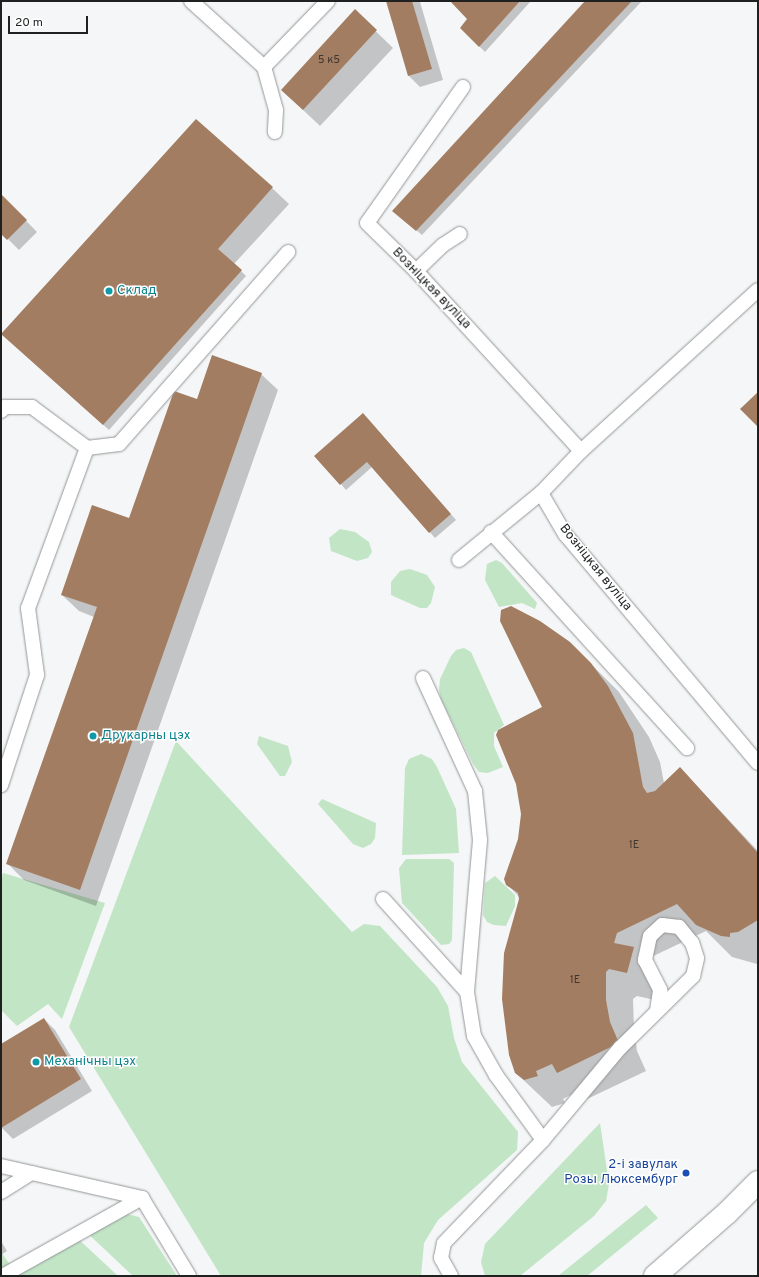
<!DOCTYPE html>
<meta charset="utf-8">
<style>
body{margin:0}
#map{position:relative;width:759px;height:1277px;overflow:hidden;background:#f4f6f7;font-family:Overpass,sans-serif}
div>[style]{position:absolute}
.green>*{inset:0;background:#c2e5c6}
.shadow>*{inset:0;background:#0003}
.building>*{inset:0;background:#a37d61}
.roads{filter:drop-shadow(0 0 1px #949697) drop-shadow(0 0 1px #949697)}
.lane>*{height:14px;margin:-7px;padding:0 7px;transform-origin:7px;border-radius:7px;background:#fff}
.primary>*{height:22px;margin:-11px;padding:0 11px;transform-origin:11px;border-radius:11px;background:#fff}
.dots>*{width:11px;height:11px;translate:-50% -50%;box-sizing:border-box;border:2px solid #fff;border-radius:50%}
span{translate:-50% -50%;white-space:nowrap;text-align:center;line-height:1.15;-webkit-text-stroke:3px #fff;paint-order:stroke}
.number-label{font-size:11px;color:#403730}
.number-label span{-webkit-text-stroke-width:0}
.street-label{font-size:13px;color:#1f2020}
.culture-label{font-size:13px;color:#0d838f}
.left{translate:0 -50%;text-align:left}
.transit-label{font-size:13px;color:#164399}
.right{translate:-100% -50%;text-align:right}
.frame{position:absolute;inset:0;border:2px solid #1f2020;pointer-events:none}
.scale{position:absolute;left:8px;top:16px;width:80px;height:18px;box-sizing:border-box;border:2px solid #1f2020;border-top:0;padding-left:5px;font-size:12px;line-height:14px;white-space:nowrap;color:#1f2020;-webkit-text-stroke:3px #fff;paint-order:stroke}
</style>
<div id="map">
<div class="green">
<i style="clip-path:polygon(340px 529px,355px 532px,369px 542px,372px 552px,368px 558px,357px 561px,331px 551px,329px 538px)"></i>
<i style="clip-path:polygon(496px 560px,502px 563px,537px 603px,535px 609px,522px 603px,499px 607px,485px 580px,487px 564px)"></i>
<i style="clip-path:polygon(410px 569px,427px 575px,435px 587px,431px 603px,427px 608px,420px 608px,391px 595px,391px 582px,400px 571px)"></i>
<i style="clip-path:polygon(464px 648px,471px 652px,504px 725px,494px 733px,494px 746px,503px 767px,488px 773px,479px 772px,473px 764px,441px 699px,439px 690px,440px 679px,451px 656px,456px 650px)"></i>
<i style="clip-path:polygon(259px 736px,288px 746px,292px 762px,285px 776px,280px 776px,257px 744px)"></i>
<i style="clip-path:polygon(176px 741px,352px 932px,364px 924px,380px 926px,437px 987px,448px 1006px,454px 1038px,462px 1062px,518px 1132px,517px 1150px,438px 1220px,424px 1243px,421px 1276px,221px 1276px,69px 1027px)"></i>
<i style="clip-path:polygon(421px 754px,432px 759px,437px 767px,456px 809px,459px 853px,402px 855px,405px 768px,409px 759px)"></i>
<i style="clip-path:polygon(322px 799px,376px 823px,375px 838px,371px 844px,363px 848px,353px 844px,318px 804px)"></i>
<i style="clip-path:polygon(406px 859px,449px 859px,454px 863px,452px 940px,449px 944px,441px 945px,402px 903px,399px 868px)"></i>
<i style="clip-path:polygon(3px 873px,105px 903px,62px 1019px,48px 1004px,17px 1026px,1px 1010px,1px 879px)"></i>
<i style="clip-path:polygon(495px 876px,515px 895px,515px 906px,506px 926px,494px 925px,487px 922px,483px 915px,485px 883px)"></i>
<i style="clip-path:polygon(600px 1123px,609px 1184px,606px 1201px,594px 1216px,520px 1276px,485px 1276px,481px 1262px,485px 1244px)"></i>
<i style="clip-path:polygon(646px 1205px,658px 1218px,587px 1276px,558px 1276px)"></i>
<i style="clip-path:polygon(127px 1214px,139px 1217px,177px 1276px,133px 1276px,84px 1230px)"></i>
<i style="clip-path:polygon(74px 1235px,118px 1276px,1px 1276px,1px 1252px,11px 1266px)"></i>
</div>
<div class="shadow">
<i style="clip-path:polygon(387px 1px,420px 2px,443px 80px,420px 87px,409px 76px)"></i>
<i style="clip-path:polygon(452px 1px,531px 1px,485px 52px,461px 28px,468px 19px)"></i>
<i style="clip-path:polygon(587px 1px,642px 1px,422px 235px,399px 216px)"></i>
<i style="clip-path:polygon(355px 11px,393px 48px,320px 126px,282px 90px)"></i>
<i style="clip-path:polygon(272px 188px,289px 204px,234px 264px,246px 276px,109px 430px,2px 334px)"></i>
<i style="clip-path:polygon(1px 195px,37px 232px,19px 250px,1px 232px)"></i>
<i style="clip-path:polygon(261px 374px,278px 390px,96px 906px,24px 880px,8px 864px,94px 617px,79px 611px,62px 595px,130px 519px,197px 400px)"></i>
<i style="clip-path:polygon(369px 420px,456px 520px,435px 538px,372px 467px,346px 490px,341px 484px)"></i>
<i style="clip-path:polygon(511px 607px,569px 642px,619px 692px,649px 737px,660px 762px,664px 783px,680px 768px,758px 851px,757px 964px,732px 957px,706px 931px,645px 960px,661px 976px,655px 1000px,637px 996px,633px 999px,634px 1028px,637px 1051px,646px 1071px,585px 1100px,577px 1092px,563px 1099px,565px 1103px,552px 1107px,516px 1073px,520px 898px,507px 884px,519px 840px,543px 708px,502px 610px)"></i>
<i style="clip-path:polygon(44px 1019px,55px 1030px,92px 1091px,13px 1139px,1px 1127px,1px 1045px)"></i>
<i style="clip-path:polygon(1px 1241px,7px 1251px,1px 1255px)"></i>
</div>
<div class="building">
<i style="clip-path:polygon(386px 1px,412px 1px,432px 69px,408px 76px)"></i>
<i style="clip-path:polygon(450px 1px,520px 1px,479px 47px,460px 28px,467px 19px)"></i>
<i style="clip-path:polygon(585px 1px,632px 1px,416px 231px,392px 211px)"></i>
<i style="clip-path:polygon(355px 9px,377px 30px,303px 110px,281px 90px)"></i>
<i style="clip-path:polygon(196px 119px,273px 187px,218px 249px,242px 270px,103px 425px,1px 334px)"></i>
<i style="clip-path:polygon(1px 194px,27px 220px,7px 240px,1px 234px)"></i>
<i style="clip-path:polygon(212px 355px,262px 373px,80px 890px,6px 864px,97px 607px,61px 595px,92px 505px,129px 518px,174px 391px,197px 399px)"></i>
<i style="clip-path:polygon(758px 392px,758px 427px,740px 409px)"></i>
<i style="clip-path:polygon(363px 413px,451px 514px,429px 533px,367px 462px,340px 485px,314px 456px)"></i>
<i style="clip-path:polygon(511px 606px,540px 621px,570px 642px,591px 663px,608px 686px,633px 733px,643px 787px,647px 793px,655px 791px,680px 767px,758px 853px,758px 920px,738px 932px,730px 933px,730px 937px,721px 936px,696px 925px,677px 904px,617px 933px,614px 943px,634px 947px,627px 973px,609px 969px,606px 972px,606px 1000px,610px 1022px,619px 1043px,557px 1073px,552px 1064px,536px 1071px,538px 1076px,524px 1080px,515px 1073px,509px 1055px,502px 999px,504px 953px,519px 899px,518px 893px,506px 885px,504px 879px,518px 839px,521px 814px,516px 784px,496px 735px,498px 730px,542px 707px,500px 621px,501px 610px)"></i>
<i style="clip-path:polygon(44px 1018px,81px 1079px,1px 1128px,1px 1044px)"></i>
</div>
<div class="roads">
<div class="lane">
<i style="left:191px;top:1px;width:98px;rotate:42.1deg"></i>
<i style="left:264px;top:67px;width:45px;rotate:74.4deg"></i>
<i style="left:276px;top:110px;width:22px;rotate:93deg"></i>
<i style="left:264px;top:67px;width:92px;rotate:-45.9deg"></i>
<i style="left:463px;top:87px;width:166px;rotate:125.2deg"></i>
<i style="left:367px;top:223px;width:69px;rotate:44.4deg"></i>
<i style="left:416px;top:271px;width:244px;rotate:47.5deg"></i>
<i style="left:581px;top:451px;width:58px;rotate:133.6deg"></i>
<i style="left:541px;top:493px;width:48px;rotate:59.7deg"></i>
<i style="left:565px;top:534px;width:299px;rotate:49.9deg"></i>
<i style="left:416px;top:271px;width:37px;rotate:-44deg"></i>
<i style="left:443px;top:245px;width:20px;rotate:-33deg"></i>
<i style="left:1px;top:411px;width:6px;rotate:-45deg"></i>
<i style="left:5px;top:407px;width:27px"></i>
<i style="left:32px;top:407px;width:69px;rotate:36.7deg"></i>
<i style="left:87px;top:448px;width:171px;rotate:110.2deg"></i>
<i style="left:28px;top:608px;width:68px;rotate:82.3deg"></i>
<i style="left:37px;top:675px;width:116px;rotate:108.1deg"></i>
<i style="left:87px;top:448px;width:32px;rotate:-7deg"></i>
<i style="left:119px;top:444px;width:256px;rotate:-48.6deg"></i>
<i style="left:581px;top:451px;width:239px;rotate:-42.3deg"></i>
<i style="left:491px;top:532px;width:292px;rotate:47.8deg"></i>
<i style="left:459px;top:560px;width:106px;rotate:-39.3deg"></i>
<i style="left:423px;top:678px;width:124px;rotate:65.3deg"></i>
<i style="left:475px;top:791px;width:49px;rotate:84.2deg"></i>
<i style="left:480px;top:840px;width:153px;rotate:94.9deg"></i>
<i style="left:467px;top:992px;width:45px;rotate:81deg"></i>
<i style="left:474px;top:1036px;width:45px;rotate:60.6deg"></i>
<i style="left:496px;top:1075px;width:80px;rotate:54.1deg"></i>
<i style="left:383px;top:899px;width:125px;rotate:47.9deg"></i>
<i style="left:1px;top:1166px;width:145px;rotate:12.8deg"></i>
<i style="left:142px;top:1198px;width:91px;rotate:58.9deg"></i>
<i style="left:1px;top:1192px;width:36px;rotate:-32deg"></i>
<i style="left:6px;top:1274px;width:156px;rotate:-29.2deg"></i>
<i style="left:451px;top:1276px;width:21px;rotate:-119deg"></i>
<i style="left:441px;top:1258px;width:15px;rotate:-79deg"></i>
<i style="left:444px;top:1243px;width:143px;rotate:-46.1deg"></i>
<i style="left:543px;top:1140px;width:120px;rotate:-50.1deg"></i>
<i style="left:620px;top:1048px;width:103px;rotate:-44.6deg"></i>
<i style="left:693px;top:976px;width:18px;rotate:-77deg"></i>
<i style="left:697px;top:958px;width:16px;rotate:-108deg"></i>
<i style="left:692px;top:943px;width:21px;rotate:-129deg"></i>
<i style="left:679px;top:927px;width:17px;rotate:-173deg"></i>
<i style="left:662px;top:925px;width:16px;rotate:137deg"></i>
<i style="left:650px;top:936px;width:25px;rotate:102deg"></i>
<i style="left:645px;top:960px;width:34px;rotate:63deg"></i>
<i style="left:660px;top:990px;width:21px;rotate:98deg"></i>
</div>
<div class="primary">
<i style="left:655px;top:1276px;width:96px;rotate:-41.2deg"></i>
<i style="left:727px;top:1213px;width:44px;rotate:-45deg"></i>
</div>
</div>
<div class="dots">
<i style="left:109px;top:291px;background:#0f9aa8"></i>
<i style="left:93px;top:736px;background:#0f9aa8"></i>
<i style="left:36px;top:1062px;background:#0f9aa8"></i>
<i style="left:686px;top:1173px;background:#1a4fb4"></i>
</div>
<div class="number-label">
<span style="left:329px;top:60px">5 к5</span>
<span style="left:634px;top:845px">1Е</span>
<span style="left:575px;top:980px">1Е</span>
</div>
<div class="street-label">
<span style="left:431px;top:289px;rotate:46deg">Возніцкая вуліца</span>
<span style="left:595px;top:568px;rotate:51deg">Возніцкая вуліца</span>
</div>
<div class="culture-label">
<span class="left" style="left:117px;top:291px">Склад</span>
<span class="left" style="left:101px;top:736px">Друкарны цэх</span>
<span class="left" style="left:44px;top:1062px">Механічны цэх</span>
</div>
<div class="transit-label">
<span class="right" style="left:678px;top:1173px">2-і завулак<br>Розы Люксембург</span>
</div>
<div class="frame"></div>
<div class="scale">20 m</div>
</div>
